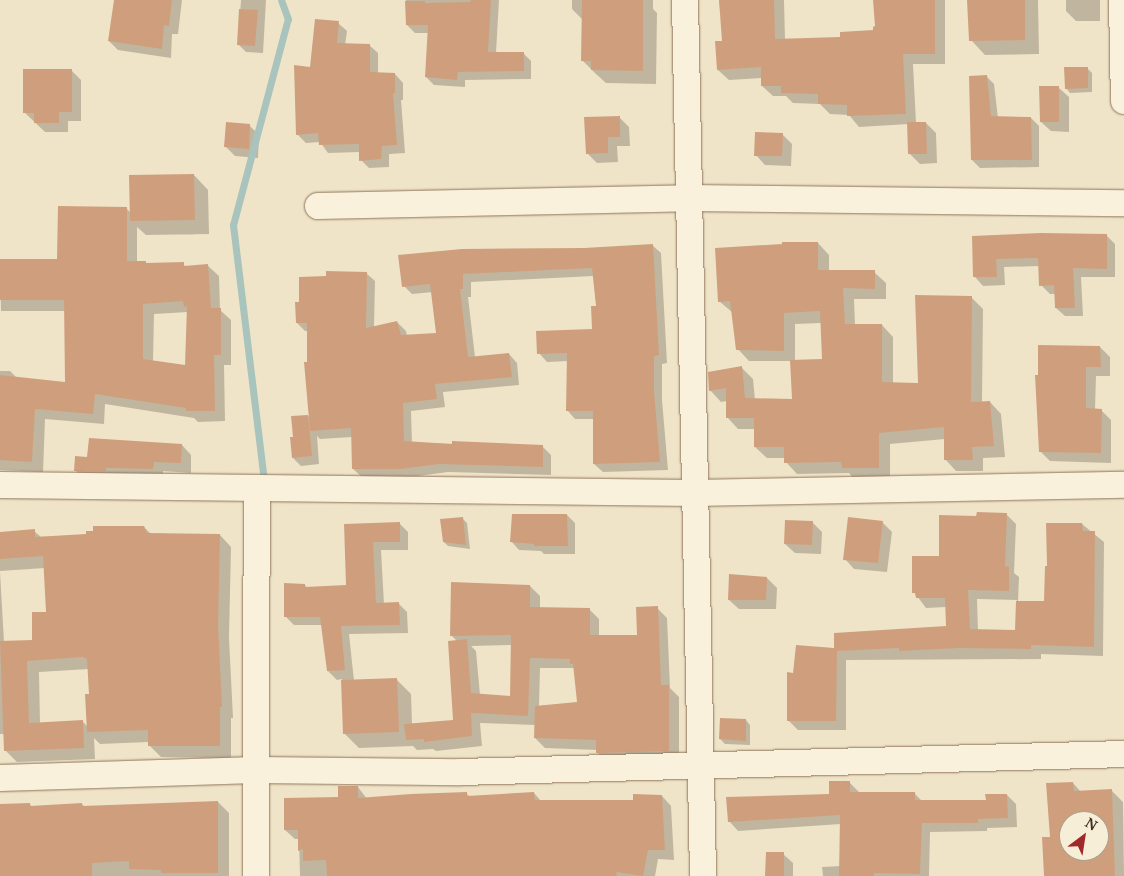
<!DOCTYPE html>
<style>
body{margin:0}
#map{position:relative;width:1124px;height:876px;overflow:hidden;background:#f0e4c8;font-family:"Noto Serif",serif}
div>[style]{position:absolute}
.shadow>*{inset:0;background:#0003}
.stream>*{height:7px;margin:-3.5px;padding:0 3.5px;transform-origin:3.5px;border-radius:3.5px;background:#a9c4bc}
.building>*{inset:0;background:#cf9f7d}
.roads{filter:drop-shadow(0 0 1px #8d765c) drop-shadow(0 0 1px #8d765c)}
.street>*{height:26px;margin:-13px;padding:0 13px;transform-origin:13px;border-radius:13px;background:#faf1dc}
span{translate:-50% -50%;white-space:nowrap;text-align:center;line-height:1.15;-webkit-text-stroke:4px #f7eed8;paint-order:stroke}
.north{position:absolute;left:1059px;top:811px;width:50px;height:50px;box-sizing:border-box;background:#f7eed8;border:1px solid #ada18e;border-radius:50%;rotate:31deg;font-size:14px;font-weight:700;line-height:20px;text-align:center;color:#3d2e20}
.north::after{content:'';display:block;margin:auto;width:18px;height:22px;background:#9e2a2b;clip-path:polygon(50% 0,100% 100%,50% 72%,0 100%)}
</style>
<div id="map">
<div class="shadow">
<i style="clip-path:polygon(115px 0,182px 0,178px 34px,172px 34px,171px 58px,118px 50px,109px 41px)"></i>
<i style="clip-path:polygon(241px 0,266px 0,263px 53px,246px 52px,238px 44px)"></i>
<i style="clip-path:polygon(406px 0,499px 0,496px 53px,523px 53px,531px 61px,531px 79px,465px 80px,465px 87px,434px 85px,426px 77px,429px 33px,415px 33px,407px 25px)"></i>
<i style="clip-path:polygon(572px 0,653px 0,653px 9px,657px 13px,656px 84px,606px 83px,596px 74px,582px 60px,583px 20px,572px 9px)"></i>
<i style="clip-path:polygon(719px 0,784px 0,785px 40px,841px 38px,875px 32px,876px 28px,874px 0,945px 0,945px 64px,913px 64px,916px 123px,926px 123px,936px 133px,937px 163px,920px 164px,910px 154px,909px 124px,859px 127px,849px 115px,830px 114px,820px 104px,793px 103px,786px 96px,773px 96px,762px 86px,762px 78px,729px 80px,718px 70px,724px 42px)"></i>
<i style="clip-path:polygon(968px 0,1038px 0,1039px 54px,985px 55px,971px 40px)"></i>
<i style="clip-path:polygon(1066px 0,1100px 0,1100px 21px,1076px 21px,1066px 11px)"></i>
<i style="clip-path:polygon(338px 23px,347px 31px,345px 45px,369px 45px,378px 53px,378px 74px,395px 74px,403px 83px,403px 100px,401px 100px,405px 153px,389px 154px,389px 167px,369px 168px,361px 160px,360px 152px,328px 153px,320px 142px,306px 143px,297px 134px,312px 68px)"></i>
<i style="clip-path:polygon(1087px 68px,1092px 73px,1092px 92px,1070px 93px,1066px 88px)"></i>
<i style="clip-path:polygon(71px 70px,81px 80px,81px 121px,68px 121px,68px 132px,45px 132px,24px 112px)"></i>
<i style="clip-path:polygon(986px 76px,994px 84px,998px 118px,1031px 118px,1039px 126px,1039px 167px,980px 168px,972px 160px)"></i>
<i style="clip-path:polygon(1059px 88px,1069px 97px,1069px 132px,1051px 131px,1041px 122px)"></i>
<i style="clip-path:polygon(619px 117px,629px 127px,630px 146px,617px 146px,618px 162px,597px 163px,587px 153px)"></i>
<i style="clip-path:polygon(249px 125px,259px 135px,258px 158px,235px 156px,226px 147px)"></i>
<i style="clip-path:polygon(782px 134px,792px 144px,791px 166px,765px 165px,756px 155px)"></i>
<i style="clip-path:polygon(evenodd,194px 175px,208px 190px,209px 234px,146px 235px,137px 227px,137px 262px,148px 265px,183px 264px,186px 267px,208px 266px,219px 276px,220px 310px,231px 320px,231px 365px,224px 365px,225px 421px,198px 422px,194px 418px,105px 404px,104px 424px,45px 419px,43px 472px,0 470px,0 371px,10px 371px,17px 378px,67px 384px,66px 311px,1px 311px,0 260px,59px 260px,126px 208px,131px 213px,194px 175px,188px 312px,187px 367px,153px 362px,154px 314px,188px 312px)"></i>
<i style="clip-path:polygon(1107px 236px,1115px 244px,1115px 277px,1081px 277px,1083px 316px,1065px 316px,1056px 308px,1056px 294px,1050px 294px,1041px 285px,1040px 266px,1004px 267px,1005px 285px,983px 286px,975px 277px,974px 238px)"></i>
<i style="clip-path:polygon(evenodd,818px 243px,829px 255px,829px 271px,874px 272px,886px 283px,886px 299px,854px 299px,855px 325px,882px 325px,893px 337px,893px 383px,920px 384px,971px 297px,983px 309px,982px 403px,990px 402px,1001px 414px,1005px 457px,983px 458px,983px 471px,956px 471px,945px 459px,945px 439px,890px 444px,890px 479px,854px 479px,849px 473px,797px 474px,786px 462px,786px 458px,767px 458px,755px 447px,756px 429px,738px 429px,727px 417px,727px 401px,721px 402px,710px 390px,742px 368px,753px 379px,755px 400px,793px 400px,791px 361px,749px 361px,738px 349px,733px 313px,719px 301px,818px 243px,821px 323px,823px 360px,795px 361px,795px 324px,821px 323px)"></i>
<i style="clip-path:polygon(652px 245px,661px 253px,667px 363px,662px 364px,662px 400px,668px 470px,603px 472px,594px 464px,594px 419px,575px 419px,567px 410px,568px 361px,547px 362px,539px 353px,593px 331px,597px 307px,594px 276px,471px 282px,471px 297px,468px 297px,475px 357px,509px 354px,517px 363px,519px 385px,443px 392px,445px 407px,411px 411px,412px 443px,542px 446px,551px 455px,551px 475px,448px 472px,410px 477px,362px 477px,353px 469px,352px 437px,320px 439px,317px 436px,319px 464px,301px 466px,293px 458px,294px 438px,308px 416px,310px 418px,309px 331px,305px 331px,297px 323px,301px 303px,327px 278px,366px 273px,375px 281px,374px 327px,397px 322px,406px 331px,407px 336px,438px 334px,433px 292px,412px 294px,403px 285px,584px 249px)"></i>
<i style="clip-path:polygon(1100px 347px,1110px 357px,1110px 376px,1096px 376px,1095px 410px,1101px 410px,1111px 420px,1111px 463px,1050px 461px,1041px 452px,1036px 377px)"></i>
<i style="clip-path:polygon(182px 445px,191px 455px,191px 473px,163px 471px,163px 478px,85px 480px,75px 470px,89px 458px)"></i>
<i style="clip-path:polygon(567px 515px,575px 523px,575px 554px,544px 554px,541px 551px,519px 550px,511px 541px)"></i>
<i style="clip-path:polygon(evenodd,1007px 515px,1016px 524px,1014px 573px,1019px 577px,1018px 602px,1045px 603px,1048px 567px,1082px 524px,1104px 542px,1103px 656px,1041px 654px,1041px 659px,846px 660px,846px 730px,798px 730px,788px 720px,794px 674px,836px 649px,947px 627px,946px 607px,926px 608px,914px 592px,941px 557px,978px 517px,1007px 515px,977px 599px,1017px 600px,1016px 631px,978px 631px,977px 599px)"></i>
<i style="clip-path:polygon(462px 518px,467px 523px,470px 549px,448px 546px,444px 542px)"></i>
<i style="clip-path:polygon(812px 522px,822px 532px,821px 554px,795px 553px,785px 544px)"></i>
<i style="clip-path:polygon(882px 522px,892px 532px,887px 572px,854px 569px,845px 559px)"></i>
<i style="clip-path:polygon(evenodd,399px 523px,408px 532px,408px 550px,381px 550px,384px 604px,399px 604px,407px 612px,408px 633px,349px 634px,354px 681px,396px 679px,411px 694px,412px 724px,455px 721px,457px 641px,452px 636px,530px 586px,540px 596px,540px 608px,589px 609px,599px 619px,599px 637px,639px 636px,657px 608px,667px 618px,670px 688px,679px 697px,679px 761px,608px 763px,598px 753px,598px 750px,545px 748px,535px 738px,535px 725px,480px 723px,482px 746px,436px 751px,433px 749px,417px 750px,413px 746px,359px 748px,344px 733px,342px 679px,337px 680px,328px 671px,322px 625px,294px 625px,285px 616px,305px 585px,307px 588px,347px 586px,345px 525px,399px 523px,512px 645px,511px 697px,480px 695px,476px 651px,471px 646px,512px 645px,399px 523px,540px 668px,575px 668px,578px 703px,539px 706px,540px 668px)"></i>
<i style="clip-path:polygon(evenodd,144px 527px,151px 534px,220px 535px,231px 547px,229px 638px,233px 718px,231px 718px,231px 758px,161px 757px,149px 745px,149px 742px,100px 744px,94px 738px,95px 759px,17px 762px,6px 751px,5px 734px,0 734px,0 572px,4px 642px,34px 641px,48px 613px,45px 568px,0 571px,0 534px,34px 531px,41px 537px,87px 535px,144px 527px,89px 669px,91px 695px,88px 727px,83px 722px,40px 723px,39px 672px,89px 669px)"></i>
<i style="clip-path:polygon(767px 578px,777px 588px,776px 609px,739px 609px,729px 600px)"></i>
<i style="clip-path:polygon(746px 720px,750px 725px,750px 745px,725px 744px,720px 739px)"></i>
<i style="clip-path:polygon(850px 783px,859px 792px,914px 793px,922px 801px,987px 801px,1007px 795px,1016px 804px,1017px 827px,987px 828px,987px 831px,930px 832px,929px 876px,823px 876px,822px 867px,841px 866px,841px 824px,738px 831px,729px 821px,830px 795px)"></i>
<i style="clip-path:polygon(evenodd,1073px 783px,1081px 792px,1111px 790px,1123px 802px,1124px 876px,1045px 876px,1051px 838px,1073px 783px,1069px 821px,1099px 821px,1099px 851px,1069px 851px,1069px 821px)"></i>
<i style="clip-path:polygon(358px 787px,367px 799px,467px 794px,470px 797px,534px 793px,541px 801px,634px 801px,662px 796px,671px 806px,674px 860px,658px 859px,655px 876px,300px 876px,299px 839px,295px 839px,285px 830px)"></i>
<i style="clip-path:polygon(218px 802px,229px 813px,229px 876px,0 876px,0 804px,30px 804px,32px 807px,82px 804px,85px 807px)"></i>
<i style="clip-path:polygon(783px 854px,793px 863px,793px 876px,767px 876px)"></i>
</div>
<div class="stream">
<i style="left:264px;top:481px;width:258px;rotate:-96.9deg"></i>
<i style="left:233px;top:225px;width:213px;rotate:-75.1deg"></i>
<i style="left:288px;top:19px;width:20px;rotate:-110deg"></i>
</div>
<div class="building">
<i style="clip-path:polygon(114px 0,172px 0,169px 26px,164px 25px,162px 49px,108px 41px)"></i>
<i style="clip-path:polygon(471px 0,491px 0,488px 52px,524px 52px,524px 71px,458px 72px,457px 80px,425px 77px,428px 25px,406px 25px,405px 1px,425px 1px,425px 3px,470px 2px)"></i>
<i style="clip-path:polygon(582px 0,643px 0,643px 71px,591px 70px,591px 61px,581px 61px)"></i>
<i style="clip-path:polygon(719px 0,774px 0,775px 39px,840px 37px,840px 32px,873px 30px,873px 27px,875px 26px,873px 0,935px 0,935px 54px,903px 54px,906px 114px,847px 116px,847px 105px,818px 104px,818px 94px,781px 93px,781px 86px,761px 86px,761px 67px,717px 70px,715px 41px,722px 41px)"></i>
<i style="clip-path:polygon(967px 0,1025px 0,1025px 40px,969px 41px)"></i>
<i style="clip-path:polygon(239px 9px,258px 10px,255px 46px,237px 45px)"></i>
<i style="clip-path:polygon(315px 19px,339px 21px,337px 43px,370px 44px,370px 72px,395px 73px,395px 93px,393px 93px,397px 145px,382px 146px,381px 159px,359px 161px,359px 144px,319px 145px,318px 133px,296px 135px,294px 65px,310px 67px)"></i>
<i style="clip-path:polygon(1064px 67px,1088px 67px,1088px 88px,1065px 89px)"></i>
<i style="clip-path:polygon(23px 69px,72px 69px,72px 112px,59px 112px,59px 123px,34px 123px,34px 113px,23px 113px)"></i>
<i style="clip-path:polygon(987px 75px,991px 116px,1031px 117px,1032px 160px,971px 160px,969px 76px)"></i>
<i style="clip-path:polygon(1039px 86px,1059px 86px,1059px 122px,1040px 122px)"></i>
<i style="clip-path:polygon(620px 116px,620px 137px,608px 137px,608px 153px,586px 154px,584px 117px)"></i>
<i style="clip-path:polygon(226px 122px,250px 124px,249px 149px,224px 147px)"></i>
<i style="clip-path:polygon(907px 122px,926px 122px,927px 154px,908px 154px)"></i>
<i style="clip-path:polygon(755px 132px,783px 133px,782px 156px,754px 156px)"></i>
<i style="clip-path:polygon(194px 174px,195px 220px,130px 221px,129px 175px)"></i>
<i style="clip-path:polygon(evenodd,58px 206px,127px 207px,127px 261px,146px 261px,146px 263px,184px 262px,184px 266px,208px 264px,211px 308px,221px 308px,221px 355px,214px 355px,215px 411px,186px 411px,186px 408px,95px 394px,93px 414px,35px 409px,32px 462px,0 460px,0 375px,65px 382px,64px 300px,0 300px,0 259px,57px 259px,58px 206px,183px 301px,184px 307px,187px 306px,185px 365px,143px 359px,143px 304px,183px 301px)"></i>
<i style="clip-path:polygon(1041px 233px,1107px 234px,1107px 269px,1073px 268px,1075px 308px,1055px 308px,1054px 285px,1039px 286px,1038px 258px,996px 259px,997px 277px,973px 277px,972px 236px)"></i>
<i style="clip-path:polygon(782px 242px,818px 242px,818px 270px,875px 270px,875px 289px,843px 288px,845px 324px,882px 324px,882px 382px,918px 383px,915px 295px,972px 296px,971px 402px,990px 401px,994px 446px,972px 447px,973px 460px,944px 460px,944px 427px,879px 433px,879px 468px,842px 468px,841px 462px,784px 463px,784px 447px,754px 447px,754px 418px,726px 418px,726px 388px,709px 391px,708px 372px,742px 366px,745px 398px,792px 399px,790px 360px,822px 359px,820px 311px,784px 313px,784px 351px,736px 350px,730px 301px,718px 302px,715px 248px,782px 244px)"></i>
<i style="clip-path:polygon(653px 244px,659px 355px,654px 356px,654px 391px,660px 462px,593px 464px,593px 411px,566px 411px,567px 353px,537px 354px,536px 331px,592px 329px,591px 306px,596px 306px,592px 268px,463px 274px,463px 289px,460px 289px,468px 357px,509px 353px,512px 377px,435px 384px,437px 399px,403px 403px,404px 441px,452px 444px,452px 441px,543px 445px,543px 467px,439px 464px,401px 469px,352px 469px,351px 428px,310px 431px,304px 362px,307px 362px,307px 323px,296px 323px,295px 302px,299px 302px,299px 277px,326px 276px,326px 271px,367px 272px,366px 328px,397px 321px,401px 335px,436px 333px,430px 284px,402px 287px,398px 255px,462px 249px,584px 248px)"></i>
<i style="clip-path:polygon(1038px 345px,1100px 346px,1101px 367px,1086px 367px,1086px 408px,1102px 409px,1101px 453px,1039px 452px,1035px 375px,1038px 375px)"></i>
<i style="clip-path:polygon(308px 415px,312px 456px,292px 458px,290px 437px,293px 437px,291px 416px)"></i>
<i style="clip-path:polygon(89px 438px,182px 444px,181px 463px,154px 462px,153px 469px,106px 468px,106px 471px,74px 471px,75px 456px,87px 457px)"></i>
<i style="clip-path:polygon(977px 512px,1007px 513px,1005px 566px,1009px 567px,1009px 591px,968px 590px,970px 629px,1015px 630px,1016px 601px,1044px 601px,1045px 566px,1047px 566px,1046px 523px,1082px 523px,1083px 531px,1095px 531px,1094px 647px,1031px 645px,1031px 649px,959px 648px,899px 651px,899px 648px,837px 651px,836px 721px,787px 721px,787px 672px,793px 673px,796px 645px,834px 648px,834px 633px,946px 626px,945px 598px,916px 598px,915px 593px,912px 593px,912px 556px,939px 556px,939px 515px,976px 516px)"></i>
<i style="clip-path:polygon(512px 514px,567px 514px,568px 546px,534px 546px,534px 544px,510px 542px)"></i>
<i style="clip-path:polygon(463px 517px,466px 545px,443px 542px,440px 519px)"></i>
<i style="clip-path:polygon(848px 517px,883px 521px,878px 563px,843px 560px)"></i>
<i style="clip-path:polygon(785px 520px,813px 521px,812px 545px,784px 544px)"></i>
<i style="clip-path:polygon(400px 522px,400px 542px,373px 542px,376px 603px,399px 602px,400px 625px,341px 626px,345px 670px,327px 671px,320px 617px,284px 617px,284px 583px,305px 584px,305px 587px,346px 585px,344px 524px)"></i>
<i style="clip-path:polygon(93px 526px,144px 526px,147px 533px,220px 534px,218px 626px,222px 707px,220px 707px,220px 746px,148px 746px,148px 730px,87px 732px,85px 694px,89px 694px,87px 659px,83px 657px,27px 661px,29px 723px,83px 720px,84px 748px,4px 751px,0 641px,32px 640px,32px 612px,46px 612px,43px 556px,0 559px,0 532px,35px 529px,35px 537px,86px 534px,86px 531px,93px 531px)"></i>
<i style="clip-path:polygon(729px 574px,767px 577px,766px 600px,728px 600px)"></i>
<i style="clip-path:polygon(451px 582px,530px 585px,530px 607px,590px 608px,590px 635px,637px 635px,636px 607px,658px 606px,661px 685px,669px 685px,669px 751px,596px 753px,596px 740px,534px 738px,535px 706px,577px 702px,573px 664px,570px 664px,570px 659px,530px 658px,528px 716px,471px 713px,472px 736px,424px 742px,424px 739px,406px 740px,404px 724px,453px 720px,448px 641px,467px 639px,471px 693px,510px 696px,511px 635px,450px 636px)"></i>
<i style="clip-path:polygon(397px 678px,399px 732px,343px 734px,341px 680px)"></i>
<i style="clip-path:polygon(720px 718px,746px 719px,746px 741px,719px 739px)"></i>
<i style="clip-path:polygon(829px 781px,850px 781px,850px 792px,915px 792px,915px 800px,986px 800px,985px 794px,1007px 794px,1008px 818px,978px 819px,978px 823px,922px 823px,920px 874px,874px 873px,874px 876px,839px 876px,840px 815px,728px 822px,726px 797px,829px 794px)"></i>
<i style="clip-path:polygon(evenodd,1073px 782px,1074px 791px,1112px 789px,1115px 876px,1044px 876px,1042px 837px,1050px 837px,1046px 783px,1073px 782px,1069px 821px,1099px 821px,1099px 851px,1069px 851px,1069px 821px)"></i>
<i style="clip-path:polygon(338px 786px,358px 786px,358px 798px,411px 794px,467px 792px,467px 796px,534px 792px,535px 800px,633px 800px,633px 794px,662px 795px,665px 850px,648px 850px,643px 876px,616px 872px,617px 876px,327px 876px,326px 860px,303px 861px,303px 849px,298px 851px,298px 830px,284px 830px,284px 798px,338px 797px)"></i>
<i style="clip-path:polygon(218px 801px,218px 873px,161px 873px,161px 870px,129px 869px,129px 861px,92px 863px,92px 876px,0 876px,0 804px,30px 803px,30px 806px,82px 803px,82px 806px)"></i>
<i style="clip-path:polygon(766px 852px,784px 852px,784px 876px,765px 876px)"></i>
</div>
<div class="roads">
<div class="street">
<i style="left:685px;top:0;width:876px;rotate:88.82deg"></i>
<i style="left:1122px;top:0;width:101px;rotate:88.9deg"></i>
<i style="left:318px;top:206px;width:371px;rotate:-1.2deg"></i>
<i style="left:689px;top:198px;width:435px;rotate:0.7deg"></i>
<i style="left:0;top:485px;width:694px;rotate:0.66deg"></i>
<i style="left:694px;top:493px;width:430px;rotate:-1.1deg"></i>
<i style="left:0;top:778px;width:256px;rotate:-1.8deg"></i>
<i style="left:256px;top:770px;width:204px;rotate:0.6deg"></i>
<i style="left:460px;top:772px;width:664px;rotate:-1.55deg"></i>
<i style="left:256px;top:876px;width:388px;rotate:-89.9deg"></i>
</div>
</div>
<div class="north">N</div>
</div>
